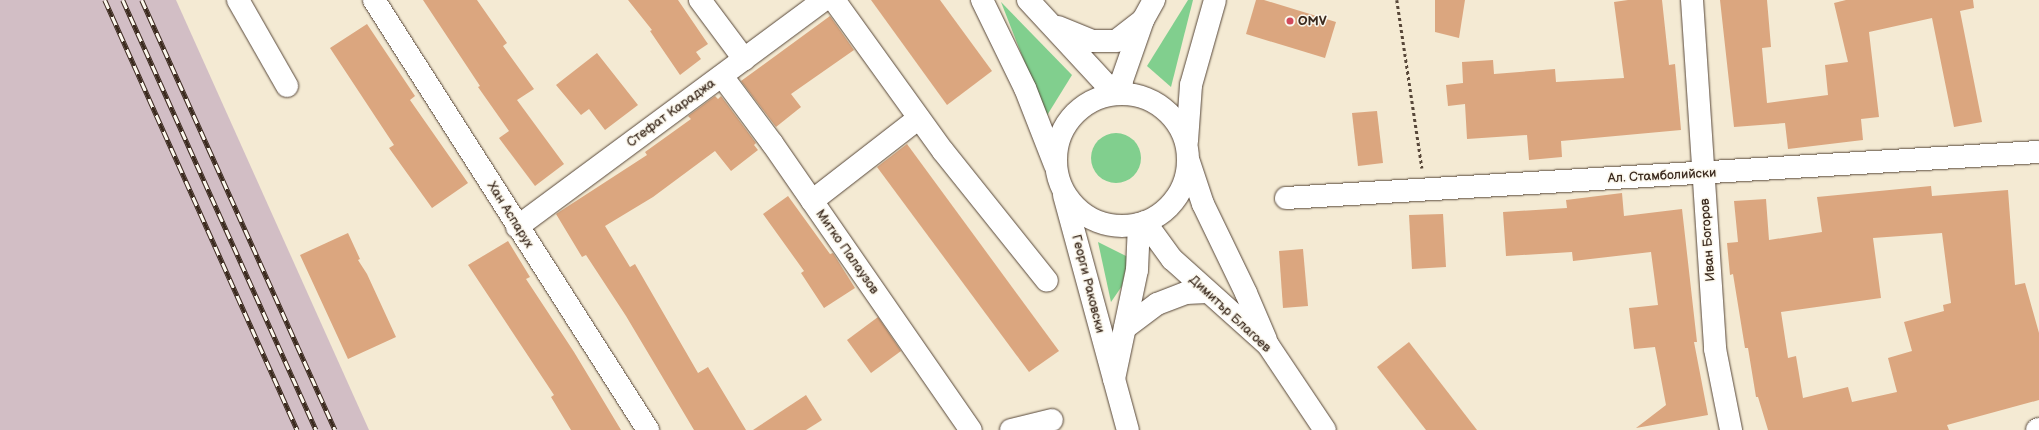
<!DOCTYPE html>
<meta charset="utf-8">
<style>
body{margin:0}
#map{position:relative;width:2039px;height:430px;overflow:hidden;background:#f4ead3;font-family:"Balsamiq Sans",sans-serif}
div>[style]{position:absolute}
.industrial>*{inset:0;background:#d2bec5}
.green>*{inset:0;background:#81cf8e}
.round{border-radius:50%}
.building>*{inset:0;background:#dba67f}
.path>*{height:2.5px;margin-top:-1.25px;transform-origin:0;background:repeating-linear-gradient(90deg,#574739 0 3px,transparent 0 6px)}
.roads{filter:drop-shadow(0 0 1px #574739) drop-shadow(0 0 1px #574739)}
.minor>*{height:22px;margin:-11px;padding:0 11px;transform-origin:11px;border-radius:11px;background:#fff}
.minor>.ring{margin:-11px;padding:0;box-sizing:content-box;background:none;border:22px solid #fff;border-radius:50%}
.rail>*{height:4.5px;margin-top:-2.25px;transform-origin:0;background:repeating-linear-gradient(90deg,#fbf7ec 0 9px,#3b2a1e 0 18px);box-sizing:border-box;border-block:1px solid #3b2a1e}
.dots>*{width:11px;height:11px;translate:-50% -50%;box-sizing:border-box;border:2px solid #fbf7ec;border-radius:50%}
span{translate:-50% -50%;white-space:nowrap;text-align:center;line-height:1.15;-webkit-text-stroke:3px #fbf7ec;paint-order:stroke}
.poi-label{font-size:13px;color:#3b2a1e;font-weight:700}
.left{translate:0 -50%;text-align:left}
.street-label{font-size:13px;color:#3b2a1e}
</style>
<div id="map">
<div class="industrial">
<i style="clip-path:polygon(0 0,176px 0,369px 430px,0 430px)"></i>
</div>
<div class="green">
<i style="clip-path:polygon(1188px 0,1193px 0,1171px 87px,1147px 66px)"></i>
<i style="clip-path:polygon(1001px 2px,1072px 75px,1046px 117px)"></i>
<i class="round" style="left:1091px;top:133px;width:50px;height:50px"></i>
<i style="clip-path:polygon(1098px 242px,1128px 257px,1122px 286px,1111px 302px)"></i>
</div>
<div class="building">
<i style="clip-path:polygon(423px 0,477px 0,507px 43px,503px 46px,534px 89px,517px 100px,564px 164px,535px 186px,499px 138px,509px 131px,478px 87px,480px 86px)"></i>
<i style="clip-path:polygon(628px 0,678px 0,708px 44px,696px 52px,701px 59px,680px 75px,650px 31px,652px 30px)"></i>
<i style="clip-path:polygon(871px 0,940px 0,992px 71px,947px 105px)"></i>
<i style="clip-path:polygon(1256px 0,1264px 0,1336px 22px,1325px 58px,1246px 34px)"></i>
<i style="clip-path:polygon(1435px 0,1465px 0,1459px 38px,1435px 32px)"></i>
<i style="clip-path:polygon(1628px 0,1662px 0,1669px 65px,1675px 64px,1681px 130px,1561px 141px,1562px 157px,1529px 160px,1527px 135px,1467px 139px,1465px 104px,1448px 106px,1446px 85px,1463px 83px,1462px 62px,1493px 60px,1494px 74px,1555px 69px,1556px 82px,1624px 78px,1614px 2px)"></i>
<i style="clip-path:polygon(1720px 0,1767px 0,1771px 47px,1762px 48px,1767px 103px,1828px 95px,1825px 65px,1848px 62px,1834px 3px,1846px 0,1973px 0,1974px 8px,1960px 11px,1982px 122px,1954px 127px,1932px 18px,1869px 32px,1879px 117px,1861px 119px,1863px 140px,1788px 149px,1785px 123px,1734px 127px)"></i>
<i style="clip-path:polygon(830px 16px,854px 50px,791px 94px,801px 107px,776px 127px,741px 81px)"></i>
<i style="clip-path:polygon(367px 24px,415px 96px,410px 100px,468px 183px,432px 208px,389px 148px,394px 145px,330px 48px)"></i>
<i style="clip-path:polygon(597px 53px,638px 105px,605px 130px,589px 109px,581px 115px,556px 85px)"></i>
<i style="clip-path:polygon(715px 96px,718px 99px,721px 96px,756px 143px,754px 145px,758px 150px,731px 171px,715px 151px,653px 197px,605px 226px,630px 267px,635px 264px,698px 373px,708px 367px,746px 430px,694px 430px,626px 316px,586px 255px,582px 257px,556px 214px,647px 155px,645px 152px,691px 119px,688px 116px)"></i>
<i style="clip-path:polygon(1377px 111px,1383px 163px,1358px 166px,1352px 113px)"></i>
<i style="clip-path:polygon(907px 144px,1059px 351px,1029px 372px,877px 167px)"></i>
<i style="clip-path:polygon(evenodd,1931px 186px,1932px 196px,2008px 190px,2015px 285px,2025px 283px,2039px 333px,2039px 400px,1947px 425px,1949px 430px,1768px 430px,1758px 397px,1756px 397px,1748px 348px,1745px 348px,1733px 274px,1730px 275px,1727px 243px,1738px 242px,1734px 201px,1766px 199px,1769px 240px,1822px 232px,1817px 197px,1931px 186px,1942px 233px,1951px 303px,1943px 305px,1944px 311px,1904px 322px,1912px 351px,1888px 358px,1897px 392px,1852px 402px,1848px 387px,1803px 398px,1796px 356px,1788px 358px,1781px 312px,1881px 298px,1873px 238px,1942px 233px)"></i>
<i style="clip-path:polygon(1622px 193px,1624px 216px,1682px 209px,1697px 342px,1694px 342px,1708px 415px,1636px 428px,1666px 405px,1655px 347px,1634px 349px,1629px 308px,1658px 305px,1651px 252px,1573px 261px,1572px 252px,1506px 256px,1503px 212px,1567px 208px,1566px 200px)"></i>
<i style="clip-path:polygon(788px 196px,830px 254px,833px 253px,855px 288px,824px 308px,801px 273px,804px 271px,763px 214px)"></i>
<i style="clip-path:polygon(1443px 214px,1446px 267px,1412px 269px,1409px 215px)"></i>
<i style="clip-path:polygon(348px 233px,360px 259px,358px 260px,367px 274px,396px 337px,348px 359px,300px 255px)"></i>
<i style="clip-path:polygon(508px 241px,530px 277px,526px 279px,574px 352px,621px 430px,571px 430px,551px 397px,554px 395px,468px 265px)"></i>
<i style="clip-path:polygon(1303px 249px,1308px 306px,1283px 308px,1279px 251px)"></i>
<i style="clip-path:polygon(878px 317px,901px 351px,871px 373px,847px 340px)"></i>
<i style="clip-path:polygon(1409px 342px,1477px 430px,1426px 430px,1377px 367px)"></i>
<i style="clip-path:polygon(806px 395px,822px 420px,806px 430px,753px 430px)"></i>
</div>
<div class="path">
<i style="left:1397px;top:0;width:170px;rotate:81.5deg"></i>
</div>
<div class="roads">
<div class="minor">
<i style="left:238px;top:0;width:99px;rotate:60.3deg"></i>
<i style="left:374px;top:0;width:510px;rotate:57.49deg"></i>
<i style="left:700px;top:0;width:74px;rotate:53.3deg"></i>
<i style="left:834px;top:0;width:186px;rotate:54.2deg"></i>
<i style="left:943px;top:151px;width:166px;rotate:51.3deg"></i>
<i style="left:982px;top:0;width:98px;rotate:64deg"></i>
<i style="left:1025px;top:88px;width:83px;rotate:68.7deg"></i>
<i style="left:1028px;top:0;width:128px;rotate:47.2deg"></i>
<i style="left:1692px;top:0;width:350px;rotate:86.2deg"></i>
<i style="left:1715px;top:349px;width:83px;rotate:78.8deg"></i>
<i style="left:1058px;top:27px;width:37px;rotate:22deg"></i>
<i style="left:1092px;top:41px;width:24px"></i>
<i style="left:1116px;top:41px;width:34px;rotate:-38deg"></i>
<i style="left:722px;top:76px;width:84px;rotate:53.3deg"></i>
<i style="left:772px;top:143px;width:349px;rotate:55.3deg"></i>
<i style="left:1121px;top:93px;width:13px;rotate:-86deg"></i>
<i style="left:1122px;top:80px;width:64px;rotate:-70.7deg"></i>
<i style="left:1143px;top:20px;width:23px;rotate:-61deg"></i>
<i class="ring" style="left:1056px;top:94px;width:110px;height:110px"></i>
<i style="left:1187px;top:141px;width:56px;rotate:-85.9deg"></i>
<i style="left:1191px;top:85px;width:88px;rotate:-74.2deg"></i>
<i style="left:1189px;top:162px;width:44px;rotate:71.6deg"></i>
<i style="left:1203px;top:204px;width:99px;rotate:64.2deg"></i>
<i style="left:1246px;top:293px;width:51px;rotate:66.9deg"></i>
<i style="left:1064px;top:195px;width:244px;rotate:74.8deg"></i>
<i style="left:1286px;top:198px;width:754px;rotate:-3.5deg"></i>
<i style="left:812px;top:201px;width:135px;rotate:-37.8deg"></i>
<i style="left:1145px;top:222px;width:46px;rotate:53.9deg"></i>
<i style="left:1172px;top:259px;width:129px;rotate:41.9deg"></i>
<i style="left:1268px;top:345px;width:102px;rotate:56.2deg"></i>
<i style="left:517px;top:227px;width:382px;rotate:-36.5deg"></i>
<i style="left:1125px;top:328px;width:40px;rotate:-37deg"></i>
<i style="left:1157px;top:304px;width:31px;rotate:-21deg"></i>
<i style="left:1186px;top:293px;width:21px;rotate:-3deg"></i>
<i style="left:1114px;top:379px;width:111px;rotate:-78.1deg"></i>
<i style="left:1137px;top:270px;width:46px;rotate:-87.5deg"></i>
<i style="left:1011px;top:430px;width:42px;rotate:-13.7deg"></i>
<i style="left:2037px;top:430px;width:2px;rotate:-27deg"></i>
</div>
</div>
<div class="rail">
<i style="left:105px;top:0;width:471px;rotate:65.9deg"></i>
<i style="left:123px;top:0;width:471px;rotate:65.8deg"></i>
<i style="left:142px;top:0;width:471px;rotate:65.8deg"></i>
</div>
<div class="dots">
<i style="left:1290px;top:21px;background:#d1495b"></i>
</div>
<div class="poi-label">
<span class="left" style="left:1298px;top:21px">OMV</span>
</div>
<div class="street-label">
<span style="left:671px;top:113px;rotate:-36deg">Стефат Караджа</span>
<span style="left:1662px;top:176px;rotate:-3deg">Ал. Стамболийски</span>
<span style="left:510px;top:215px;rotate:58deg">Хан Аспарух</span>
<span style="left:1708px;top:240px;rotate:-94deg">Иван Богоров</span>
<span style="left:847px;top:252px;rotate:55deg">Митко Палаузов</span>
<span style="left:1088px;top:284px;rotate:76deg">Георги Раковски</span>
<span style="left:1230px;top:314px;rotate:43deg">Димитър Благоев</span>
</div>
</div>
